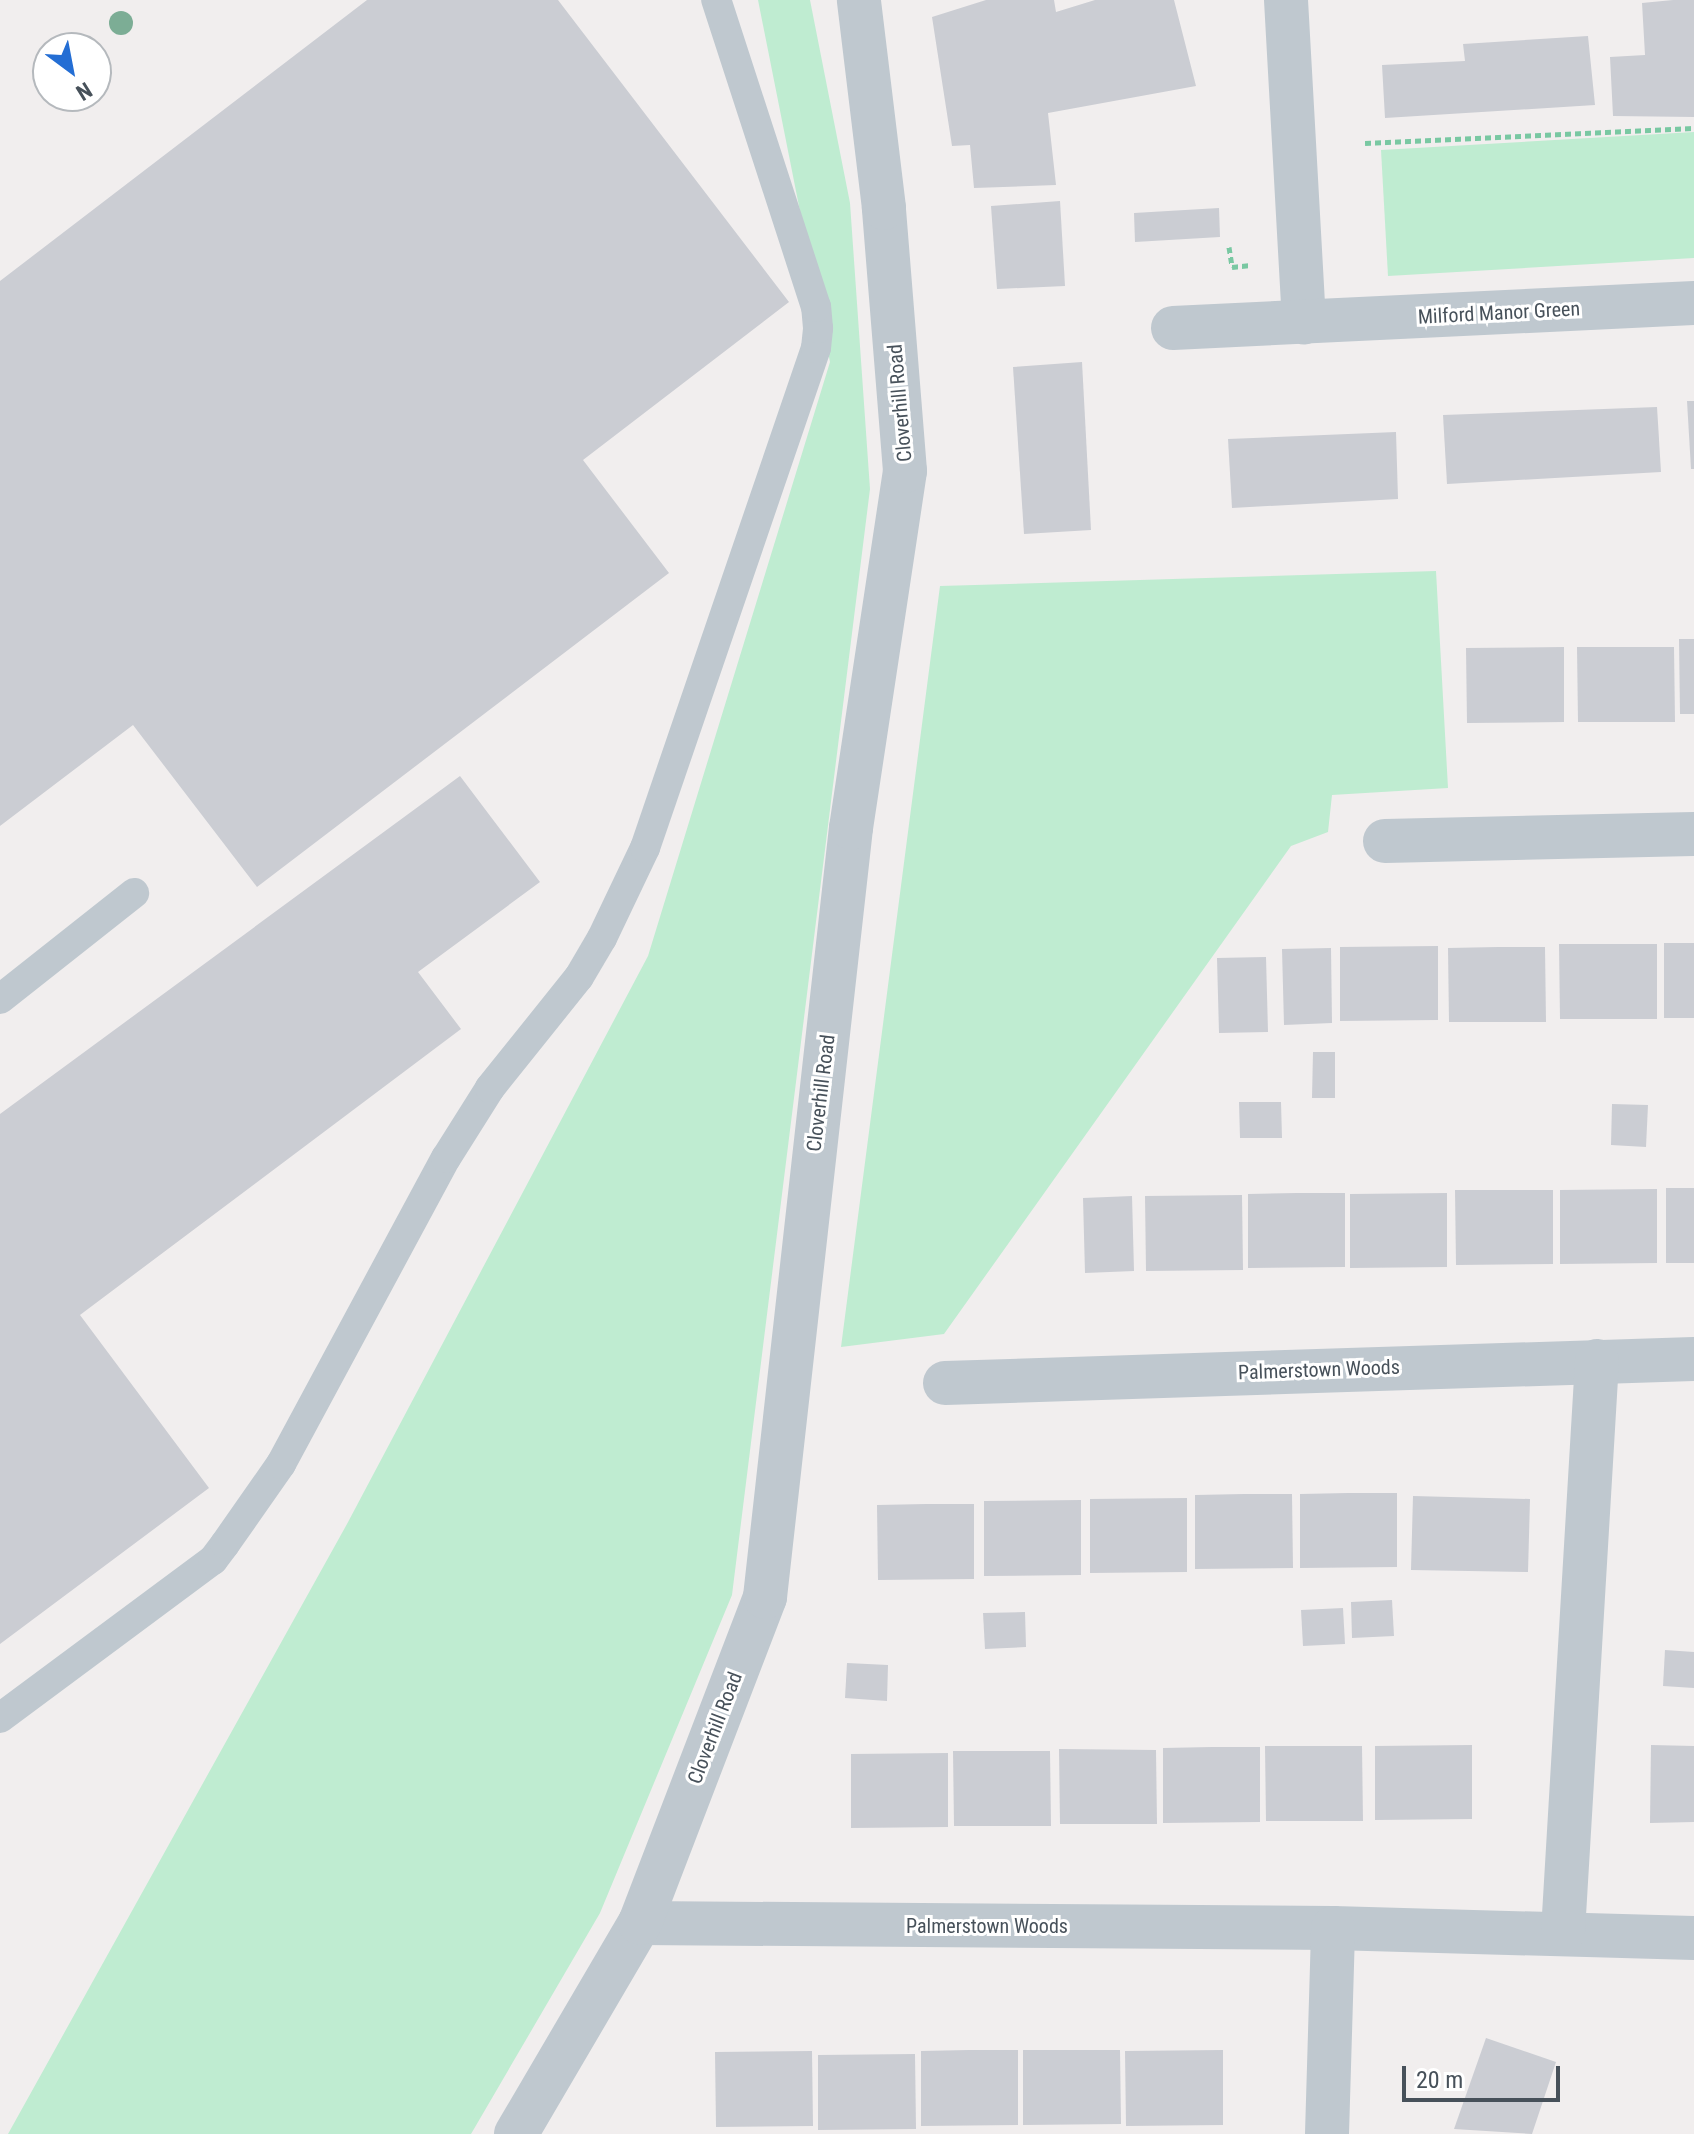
<!DOCTYPE html>
<style>
body{margin:0}
#map{position:relative;width:1694px;height:2134px;overflow:hidden;background:#f1eeee;font-family:"Roboto Condensed",sans-serif}
div>[style]{position:absolute}
.green>*{inset:0;background:#bfecd1}
.building>*{inset:0;background:#cbcdd3}
.path>*{height:5px;margin-top:-2.5px;transform-origin:0;background:repeating-linear-gradient(90deg,#79c8a2 0 6px,transparent 0 10px)}
.service>*{height:30px;margin:-15px;padding:0 15px;transform-origin:15px;border-radius:15px;background:#bfc8cf}
.minor>*{height:44px;margin:-22px;padding:0 22px;transform-origin:22px;border-radius:22px;background:#bfc8cf}
.tertiary>*{height:44px;margin:-22px;padding:0 22px;transform-origin:22px;border-radius:22px;background:#bfc8cf}
.trees>*{width:24px;height:24px;margin:-12px;border-radius:50%;background:#7cad95}
span{translate:-50% -50%;white-space:nowrap;text-align:center;line-height:1.15;-webkit-text-stroke:6px #fff;paint-order:stroke}
.street-label{font-size:20px;color:#47515a}
.north{position:absolute;left:32px;top:32px;width:80px;height:80px;box-sizing:border-box;background:#fff;border:2px solid #b5b9bd;border-radius:50%;rotate:148deg;font-size:22px;font-weight:700;line-height:32px;text-align:center;color:#47515a}
.north::after{content:'';display:block;margin:auto;width:28px;height:36px;background:#246ed4;clip-path:polygon(50% 0,100% 100%,50% 72%,0 100%)}
.scale{position:absolute;left:1402px;top:2066px;width:158px;height:36px;box-sizing:border-box;border:4px solid #47515a;border-top:0;padding-left:10px;font-size:24px;line-height:28px;white-space:nowrap;color:#47515a;-webkit-text-stroke:6px #fff;paint-order:stroke}
</style>
<div id="map">
<div class="green">
<i style="clip-path:polygon(758px 0,810px 0,850px 203px,870px 489px,732px 1595px,600px 1913px,471px 2134px,8px 2134px,347px 1524px,648px 956px,830px 362px)"></i>
<i style="clip-path:polygon(1694px 132px,1694px 258px,1388px 276px,1381px 150px)"></i>
<i style="clip-path:polygon(1436px 571px,1448px 788px,1332px 795px,1328px 832px,1291px 846px,944px 1334px,841px 1347px,940px 586px)"></i>
</div>
<div class="building">
<i style="clip-path:polygon(367px 0,558px 0,789px 302px,583px 460px,669px 573px,257px 887px,133px 725px,0 826px,0 281px)"></i>
<i style="clip-path:polygon(986px 0,1054px 0,1056px 12px,1095px 0,1174px 0,1196px 86px,1048px 113px,1056px 185px,974px 188px,970px 145px,952px 146px,932px 17px)"></i>
<i style="clip-path:polygon(1673px 0,1694px 0,1694px 117px,1613px 116px,1610px 57px,1645px 55px,1642px 3px)"></i>
<i style="clip-path:polygon(1588px 36px,1595px 105px,1385px 118px,1382px 65px,1465px 61px,1463px 44px)"></i>
<i style="clip-path:polygon(1060px 201px,1065px 286px,997px 289px,991px 206px)"></i>
<i style="clip-path:polygon(1219px 208px,1220px 237px,1135px 242px,1134px 213px)"></i>
<i style="clip-path:polygon(1082px 362px,1091px 530px,1024px 534px,1013px 367px)"></i>
<i style="clip-path:polygon(1687px 401px,1694px 401px,1694px 469px,1691px 469px)"></i>
<i style="clip-path:polygon(1657px 407px,1661px 472px,1447px 484px,1443px 415px)"></i>
<i style="clip-path:polygon(1396px 432px,1398px 499px,1232px 508px,1228px 439px)"></i>
<i style="clip-path:polygon(1679px 639px,1694px 639px,1694px 714px,1680px 714px)"></i>
<i style="clip-path:polygon(1564px 647px,1564px 722px,1467px 723px,1466px 648px)"></i>
<i style="clip-path:polygon(1577px 647px,1674px 647px,1675px 722px,1578px 722px)"></i>
<i style="clip-path:polygon(460px 776px,540px 882px,418px 972px,461px 1029px,80px 1315px,209px 1488px,0 1644px,0 1114px)"></i>
<i style="clip-path:polygon(1664px 943px,1694px 943px,1694px 1018px,1664px 1018px)"></i>
<i style="clip-path:polygon(1559px 944px,1657px 944px,1657px 1019px,1560px 1019px)"></i>
<i style="clip-path:polygon(1438px 946px,1438px 1020px,1340px 1021px,1340px 947px)"></i>
<i style="clip-path:polygon(1498px 947px,1545px 947px,1546px 1022px,1449px 1022px,1448px 948px)"></i>
<i style="clip-path:polygon(1331px 948px,1332px 1023px,1284px 1025px,1282px 949px)"></i>
<i style="clip-path:polygon(1266px 957px,1268px 1032px,1219px 1033px,1217px 958px)"></i>
<i style="clip-path:polygon(1313px 1052px,1335px 1052px,1335px 1098px,1312px 1098px)"></i>
<i style="clip-path:polygon(1239px 1102px,1281px 1102px,1282px 1138px,1240px 1138px)"></i>
<i style="clip-path:polygon(1612px 1104px,1648px 1105px,1646px 1147px,1611px 1145px)"></i>
<i style="clip-path:polygon(1666px 1188px,1694px 1188px,1694px 1263px,1666px 1263px)"></i>
<i style="clip-path:polygon(1657px 1189px,1657px 1263px,1560px 1264px,1560px 1190px)"></i>
<i style="clip-path:polygon(1455px 1190px,1553px 1190px,1553px 1264px,1456px 1265px)"></i>
<i style="clip-path:polygon(1297px 1193px,1345px 1193px,1345px 1267px,1248px 1268px,1248px 1194px)"></i>
<i style="clip-path:polygon(1447px 1193px,1447px 1267px,1350px 1268px,1350px 1194px)"></i>
<i style="clip-path:polygon(1242px 1195px,1243px 1270px,1146px 1271px,1145px 1196px)"></i>
<i style="clip-path:polygon(1132px 1196px,1134px 1271px,1085px 1273px,1083px 1198px)"></i>
<i style="clip-path:polygon(1348px 1493px,1397px 1493px,1397px 1567px,1300px 1568px,1300px 1494px)"></i>
<i style="clip-path:polygon(1244px 1494px,1292px 1494px,1293px 1568px,1195px 1569px,1195px 1495px)"></i>
<i style="clip-path:polygon(1413px 1496px,1530px 1499px,1528px 1572px,1411px 1570px)"></i>
<i style="clip-path:polygon(1187px 1498px,1187px 1572px,1090px 1573px,1090px 1499px)"></i>
<i style="clip-path:polygon(1081px 1500px,1081px 1575px,984px 1576px,984px 1501px)"></i>
<i style="clip-path:polygon(926px 1504px,974px 1504px,974px 1579px,878px 1580px,877px 1505px)"></i>
<i style="clip-path:polygon(1392px 1600px,1394px 1636px,1352px 1638px,1351px 1602px)"></i>
<i style="clip-path:polygon(1343px 1608px,1345px 1644px,1303px 1646px,1301px 1610px)"></i>
<i style="clip-path:polygon(1025px 1612px,1026px 1647px,985px 1649px,983px 1613px)"></i>
<i style="clip-path:polygon(1665px 1650px,1694px 1652px,1694px 1688px,1663px 1686px)"></i>
<i style="clip-path:polygon(847px 1663px,888px 1665px,887px 1701px,845px 1698px)"></i>
<i style="clip-path:polygon(1472px 1745px,1472px 1819px,1375px 1820px,1375px 1746px)"></i>
<i style="clip-path:polygon(1651px 1745px,1694px 1746px,1694px 1822px,1650px 1823px)"></i>
<i style="clip-path:polygon(1265px 1746px,1362px 1746px,1363px 1821px,1266px 1821px)"></i>
<i style="clip-path:polygon(1212px 1747px,1260px 1747px,1260px 1822px,1163px 1823px,1163px 1748px)"></i>
<i style="clip-path:polygon(1059px 1749px,1156px 1750px,1157px 1824px,1060px 1824px)"></i>
<i style="clip-path:polygon(953px 1751px,1050px 1751px,1051px 1826px,954px 1826px)"></i>
<i style="clip-path:polygon(948px 1753px,948px 1827px,851px 1828px,851px 1754px)"></i>
<i style="clip-path:polygon(1486px 2038px,1556px 2062px,1532px 2134px,1454px 2129px)"></i>
<i style="clip-path:polygon(969px 2050px,1018px 2050px,1018px 2125px,921px 2126px,921px 2051px)"></i>
<i style="clip-path:polygon(1023px 2050px,1120px 2050px,1121px 2124px,1023px 2125px)"></i>
<i style="clip-path:polygon(1223px 2050px,1223px 2125px,1126px 2126px,1125px 2051px)"></i>
<i style="clip-path:polygon(812px 2051px,813px 2126px,716px 2127px,715px 2052px)"></i>
<i style="clip-path:polygon(915px 2054px,916px 2129px,818px 2130px,818px 2055px)"></i>
</div>
<div class="path">
<i style="left:1365px;top:143px;width:329px;rotate:-2.6deg"></i>
<i style="left:1229px;top:247px;width:20px;rotate:81deg"></i>
<i style="left:1232px;top:267px;width:19px;rotate:-6deg"></i>
</div>
<div class="service">
<i style="left:0;top:999px;width:171px;rotate:-38.3deg"></i>
<i style="left:0;top:1718px;width:265px;rotate:-36.6deg"></i>
<i style="left:213px;top:1560px;width:20px;rotate:-53deg"></i>
<i style="left:225px;top:1544px;width:98px;rotate:-55deg"></i>
<i style="left:281px;top:1464px;width:348px;rotate:-61.7deg"></i>
<i style="left:446px;top:1158px;width:83px;rotate:-57.8deg"></i>
<i style="left:490px;top:1088px;width:142px;rotate:-51.3deg"></i>
<i style="left:579px;top:977px;width:45px;rotate:-59.5deg"></i>
<i style="left:602px;top:938px;width:100px;rotate:-64.5deg"></i>
<i style="left:645px;top:848px;width:528px;rotate:-71.12deg"></i>
<i style="left:816px;top:348px;width:20px;rotate:-84deg"></i>
<i style="left:818px;top:328px;width:21px;rotate:-95deg"></i>
<i style="left:816px;top:307px;width:323px;rotate:-108deg"></i>
</div>
<div class="minor">
<i style="left:1286px;top:0;width:323px;rotate:86.8deg"></i>
<i style="left:1173px;top:328px;width:522px;rotate:-2.75deg"></i>
<i style="left:1385px;top:841px;width:309px;rotate:-1.3deg"></i>
<i style="left:945px;top:1383px;width:749px;rotate:-1.84deg"></i>
<i style="left:640px;top:1923px;width:693px;rotate:0.41deg"></i>
<i style="left:1333px;top:1928px;width:361px;rotate:1.6deg"></i>
<i style="left:1563px;top:1932px;width:572px;rotate:-86.59deg"></i>
<i style="left:1327px;top:2134px;width:206px;rotate:-88.3deg"></i>
</div>
<div class="tertiary">
<i style="left:516px;top:2134px;width:245px;rotate:-59.6deg"></i>
<i style="left:640px;top:1923px;width:349px;rotate:-69deg"></i>
<i style="left:765px;top:1597px;width:774px;rotate:-83.62deg"></i>
<i style="left:851px;top:828px;width:361px;rotate:-81.4deg"></i>
<i style="left:905px;top:471px;width:264px;rotate:-94.6deg"></i>
<i style="left:884px;top:208px;width:209px;rotate:-96.9deg"></i>
</div>
<div class="trees">
<i style="left:121px;top:23px"></i>
</div>
<div class="street-label">
<span style="left:1499px;top:313px;rotate:-3deg">Milford Manor Green</span>
<span style="left:900px;top:403px;rotate:-95deg">Cloverhill Road</span>
<span style="left:821px;top:1093px;rotate:-83deg">Cloverhill Road</span>
<span style="left:1319px;top:1370px;rotate:-2deg">Palmerstown Woods</span>
<span style="left:715px;top:1728px;rotate:-69deg">Cloverhill Road</span>
<span style="left:987px;top:1926px">Palmerstown Woods</span>
</div>
<div class="north">N</div>
<div class="scale">20 m</div>
</div>
